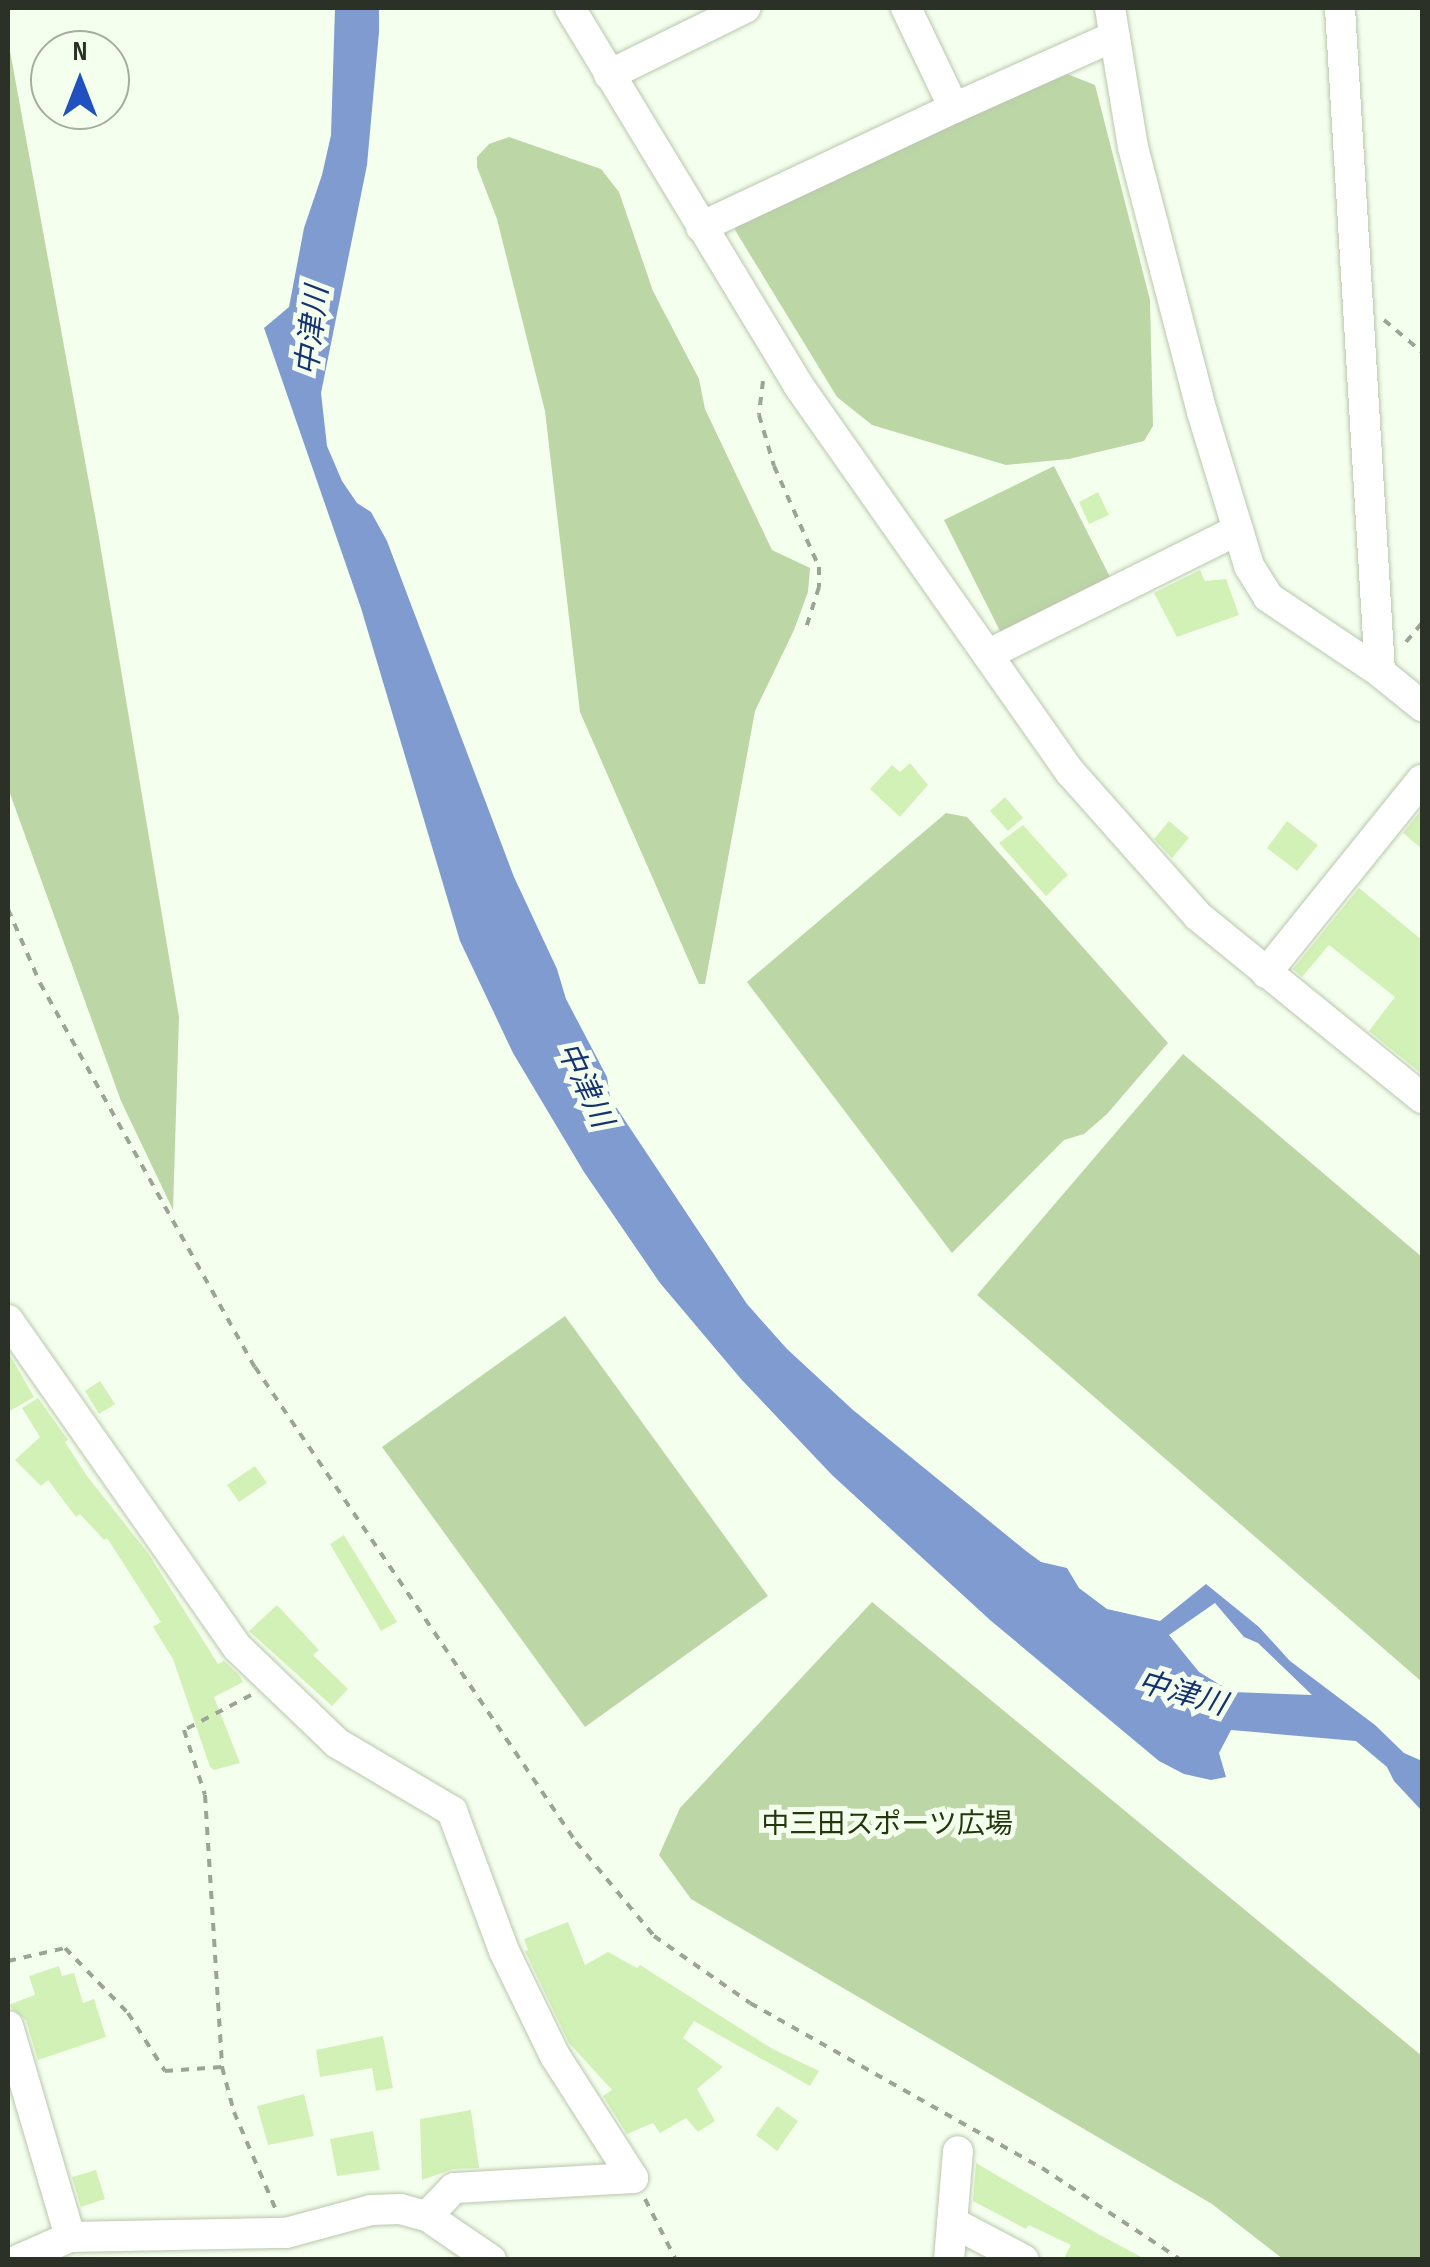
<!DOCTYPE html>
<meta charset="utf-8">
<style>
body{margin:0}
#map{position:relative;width:1430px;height:2267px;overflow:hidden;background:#f5ffee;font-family:"Sofia Sans Condensed","Noto Sans JP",sans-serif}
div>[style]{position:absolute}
.green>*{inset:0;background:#bdd6a6}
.water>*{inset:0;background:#7f9bd0}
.building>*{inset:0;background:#d2f1b6}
.path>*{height:4px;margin-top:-2px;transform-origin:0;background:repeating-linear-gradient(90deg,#9ba495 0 8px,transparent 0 16px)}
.roads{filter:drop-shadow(0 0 2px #b9c8ad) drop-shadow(0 0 2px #b9c8ad)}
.minor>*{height:30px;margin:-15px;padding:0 15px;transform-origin:15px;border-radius:15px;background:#fff}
span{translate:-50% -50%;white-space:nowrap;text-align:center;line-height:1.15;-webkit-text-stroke:10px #f5ffee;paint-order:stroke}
.park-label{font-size:28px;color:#23370d}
.water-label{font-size:30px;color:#153372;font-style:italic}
.frame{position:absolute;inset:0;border:10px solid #2b3126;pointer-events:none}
.north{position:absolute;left:30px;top:30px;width:100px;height:100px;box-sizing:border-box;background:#f5ffee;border:2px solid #a4ad9e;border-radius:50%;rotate:0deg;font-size:28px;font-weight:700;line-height:40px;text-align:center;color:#2b3126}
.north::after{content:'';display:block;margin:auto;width:35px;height:45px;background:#2051bf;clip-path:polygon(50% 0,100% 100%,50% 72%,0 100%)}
</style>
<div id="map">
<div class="green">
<i style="clip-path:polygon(8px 40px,98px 532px,179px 1017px,173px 1210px,121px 1101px,8px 788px)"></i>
<i style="clip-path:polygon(1062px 72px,1095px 85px,1150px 300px,1153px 426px,1144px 441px,1069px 459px,1006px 465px,872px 425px,837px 397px,735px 230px,736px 221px)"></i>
<i style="clip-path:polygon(509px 137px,601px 169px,619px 192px,653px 291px,699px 379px,705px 409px,772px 550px,810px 568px,808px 592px,794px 630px,755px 711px,705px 984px,699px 984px,580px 712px,545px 411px,497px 219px,477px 167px,477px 157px,489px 144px)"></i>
<i style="clip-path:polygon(1054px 466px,1112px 581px,1002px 635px,944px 520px)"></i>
<i style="clip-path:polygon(946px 813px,967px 817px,1168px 1043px,1107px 1114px,1084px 1134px,1064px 1140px,952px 1253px,747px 982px)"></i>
<i style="clip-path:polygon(1183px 1054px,1422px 1257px,1422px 1682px,977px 1295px)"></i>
<i style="clip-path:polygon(565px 1316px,768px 1596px,585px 1727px,382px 1447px)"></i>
<i style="clip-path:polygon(872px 1602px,1422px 2056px,1422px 2259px,1283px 2259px,1212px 2204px,691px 1899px,659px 1855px,680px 1808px)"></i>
</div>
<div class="water">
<i style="clip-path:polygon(evenodd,335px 8px,379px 8px,379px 32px,367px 165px,321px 393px,327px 446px,342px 481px,357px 503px,371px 512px,387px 541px,514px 877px,557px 969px,566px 999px,607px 1077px,610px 1098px,747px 1304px,787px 1349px,853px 1410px,1026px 1551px,1041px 1562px,1067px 1568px,1079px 1588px,1107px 1609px,1160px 1621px,1206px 1584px,1259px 1627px,1290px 1661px,1375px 1725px,1404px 1753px,1422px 1761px,1422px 1811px,1394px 1781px,1387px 1767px,1356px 1741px,1231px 1730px,1219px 1753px,1226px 1777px,1211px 1780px,1184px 1774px,1159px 1761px,990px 1620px,832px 1475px,741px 1379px,660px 1283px,584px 1172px,513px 1053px,460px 941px,361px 608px,264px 328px,289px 307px,304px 228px,322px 175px,331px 135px,335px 8px,1215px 1603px,1244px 1637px,1258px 1643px,1312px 1695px,1232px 1692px,1199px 1672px,1169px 1635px,1215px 1603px)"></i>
</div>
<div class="building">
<i style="clip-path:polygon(1098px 492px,1109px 515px,1089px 524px,1079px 502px)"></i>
<i style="clip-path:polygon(1200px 570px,1205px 581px,1226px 579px,1239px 615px,1177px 637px,1154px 593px)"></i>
<i style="clip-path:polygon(910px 763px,928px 785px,900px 817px,870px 789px,892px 765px,900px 772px)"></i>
<i style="clip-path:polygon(1005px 797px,1023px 818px,1008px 831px,990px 811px)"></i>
<i style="clip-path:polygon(1422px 809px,1422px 849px,1403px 833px)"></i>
<i style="clip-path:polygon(1169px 821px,1189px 838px,1172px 858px,1154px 839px)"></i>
<i style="clip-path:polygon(1287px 821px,1318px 845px,1297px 871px,1267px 848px)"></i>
<i style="clip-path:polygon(1023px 825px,1068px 875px,1046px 896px,999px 843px)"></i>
<i style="clip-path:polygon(1359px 888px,1422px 940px,1422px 1074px,1369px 1031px,1395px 997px,1329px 945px,1302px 977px,1293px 969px)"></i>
<i style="clip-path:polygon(8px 1352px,34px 1397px,8px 1412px)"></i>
<i style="clip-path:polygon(100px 1381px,115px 1404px,99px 1414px,85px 1391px)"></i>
<i style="clip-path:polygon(38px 1398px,68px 1440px,65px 1442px,87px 1476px,148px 1553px,218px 1664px,224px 1661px,239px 1675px,243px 1682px,214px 1697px,240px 1763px,214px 1770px,210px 1767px,173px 1659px,153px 1627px,161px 1622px,107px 1538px,104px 1540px,80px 1514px,76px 1517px,48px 1480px,41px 1486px,15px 1460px,40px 1437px,22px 1408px)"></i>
<i style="clip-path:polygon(255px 1466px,267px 1483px,239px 1502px,227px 1485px)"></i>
<i style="clip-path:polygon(344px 1535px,397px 1622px,381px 1631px,330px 1544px)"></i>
<i style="clip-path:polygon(277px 1605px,319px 1650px,313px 1655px,348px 1689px,332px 1706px,249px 1631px)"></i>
<i style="clip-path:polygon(568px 1922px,585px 1965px,608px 1952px,637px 1968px,640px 1965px,771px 2048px,819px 2071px,810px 2086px,694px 2021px,683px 2038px,723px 2067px,697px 2089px,715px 2121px,698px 2132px,686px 2118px,660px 2133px,653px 2123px,627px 2134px,603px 2096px,612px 2090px,569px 2043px,525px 1951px,528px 1950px,524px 1939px)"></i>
<i style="clip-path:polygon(59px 1966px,62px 1976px,74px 1973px,83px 2003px,94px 1999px,106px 2037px,38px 2060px,26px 2020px,8px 2005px,35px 1995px,29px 1976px)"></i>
<i style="clip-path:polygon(383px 2036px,393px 2088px,376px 2091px,372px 2068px,320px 2077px,316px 2050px)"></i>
<i style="clip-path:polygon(304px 2094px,314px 2136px,268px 2145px,257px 2106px)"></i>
<i style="clip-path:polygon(777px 2106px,798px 2121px,777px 2151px,756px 2135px)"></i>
<i style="clip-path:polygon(471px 2110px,479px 2168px,453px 2169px,422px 2180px,420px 2119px)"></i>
<i style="clip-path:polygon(373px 2131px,380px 2170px,337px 2176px,330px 2139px)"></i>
<i style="clip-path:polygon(976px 2163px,1100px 2235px,1147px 2260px,1063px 2260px,1071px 2245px,1029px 2225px,1026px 2229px,973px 2201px)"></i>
<i style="clip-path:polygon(96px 2170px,105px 2199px,81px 2207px,72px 2177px)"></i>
</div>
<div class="path">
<i style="left:1384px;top:320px;width:50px;rotate:40.1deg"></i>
<i style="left:763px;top:381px;width:34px;rotate:97deg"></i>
<i style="left:759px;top:415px;width:53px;rotate:73.6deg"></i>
<i style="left:774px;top:466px;width:111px;rotate:66deg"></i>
<i style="left:819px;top:567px;width:20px;rotate:90deg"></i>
<i style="left:819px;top:587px;width:46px;rotate:107.7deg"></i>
<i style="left:1406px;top:642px;width:25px;rotate:-50deg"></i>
<i style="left:8px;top:909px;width:81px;rotate:66.6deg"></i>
<i style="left:40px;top:983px;width:440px;rotate:60.8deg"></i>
<i style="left:255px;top:1367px;width:573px;rotate:55.95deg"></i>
<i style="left:576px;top:1842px;width:122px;rotate:50.3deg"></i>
<i style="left:654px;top:1936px;width:117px;rotate:34.9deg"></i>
<i style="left:750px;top:2003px;width:335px;rotate:29.5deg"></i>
<i style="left:1042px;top:2168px;width:167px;rotate:33.5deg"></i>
<i style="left:251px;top:1695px;width:76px;rotate:152.4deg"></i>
<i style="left:184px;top:1730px;width:68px;rotate:72.1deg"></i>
<i style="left:205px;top:1795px;width:273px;rotate:86.4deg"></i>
<i style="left:222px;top:2067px;width:47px;rotate:75.1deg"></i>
<i style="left:234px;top:2112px;width:107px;rotate:66.8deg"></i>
<i style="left:8px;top:1961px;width:58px;rotate:-12.8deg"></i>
<i style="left:65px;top:1948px;width:91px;rotate:45.9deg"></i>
<i style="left:128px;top:2013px;width:69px;rotate:57.5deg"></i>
<i style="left:165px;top:2071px;width:57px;rotate:-4deg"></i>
<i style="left:645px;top:2199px;width:68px;rotate:63.1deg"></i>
</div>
<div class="roads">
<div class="minor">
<i style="left:570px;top:8px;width:441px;rotate:58.8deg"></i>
<i style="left:798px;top:385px;width:474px;rotate:54.9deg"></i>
<i style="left:1071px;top:773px;width:191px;rotate:48.4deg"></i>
<i style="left:1198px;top:916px;width:289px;rotate:39.1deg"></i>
<i style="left:1110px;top:8px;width:141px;rotate:80.6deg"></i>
<i style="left:1133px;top:147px;width:274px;rotate:75.4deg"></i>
<i style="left:1202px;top:412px;width:161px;rotate:73deg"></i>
<i style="left:1249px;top:566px;width:36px;rotate:58deg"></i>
<i style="left:1268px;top:597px;width:135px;rotate:33.8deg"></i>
<i style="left:1380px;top:672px;width:54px;rotate:39deg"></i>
<i style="left:1340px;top:8px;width:665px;rotate:86.55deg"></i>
<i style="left:609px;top:75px;width:152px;rotate:-26.2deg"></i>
<i style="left:954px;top:108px;width:176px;rotate:-24.1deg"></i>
<i style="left:701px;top:227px;width:280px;rotate:-25.2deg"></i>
<i style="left:954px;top:108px;width:111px;rotate:-115.6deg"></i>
<i style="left:989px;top:654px;width:278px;rotate:-26.5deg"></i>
<i style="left:1266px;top:973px;width:248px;rotate:-51.1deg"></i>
<i style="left:8px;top:1320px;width:401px;rotate:55deg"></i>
<i style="left:238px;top:1648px;width:137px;rotate:43.8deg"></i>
<i style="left:337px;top:1743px;width:134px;rotate:30.6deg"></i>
<i style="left:452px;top:1811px;width:149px;rotate:69.6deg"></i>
<i style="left:504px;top:1951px;width:117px;rotate:64.1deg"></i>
<i style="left:555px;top:2056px;width:145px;rotate:57.4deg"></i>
<i style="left:633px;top:2178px;width:179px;rotate:176.8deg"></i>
<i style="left:454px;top:2188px;width:39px;rotate:134deg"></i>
<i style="left:8px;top:2026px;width:220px;rotate:73.6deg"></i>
<i style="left:952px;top:2222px;width:81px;rotate:27.8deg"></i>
<i style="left:18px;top:2260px;width:57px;rotate:-23.9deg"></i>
<i style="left:70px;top:2237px;width:216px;rotate:-1.1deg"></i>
<i style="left:286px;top:2233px;width:88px;rotate:-15.1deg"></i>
<i style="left:371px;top:2210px;width:29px;rotate:-2deg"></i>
<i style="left:400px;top:2209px;width:28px;rotate:15deg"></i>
<i style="left:427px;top:2216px;width:78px;rotate:34.5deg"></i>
<i style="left:949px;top:2260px;width:109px;rotate:-85.3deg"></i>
</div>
</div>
<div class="park-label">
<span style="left:887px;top:1825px">中三田スポーツ広場</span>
</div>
<div class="water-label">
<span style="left:313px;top:331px;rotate:-83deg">中津川</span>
<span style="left:584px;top:1085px;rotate:65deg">中津川</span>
<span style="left:1182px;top:1694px;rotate:16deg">中津川</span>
</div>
<div class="frame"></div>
<div class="north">N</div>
</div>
